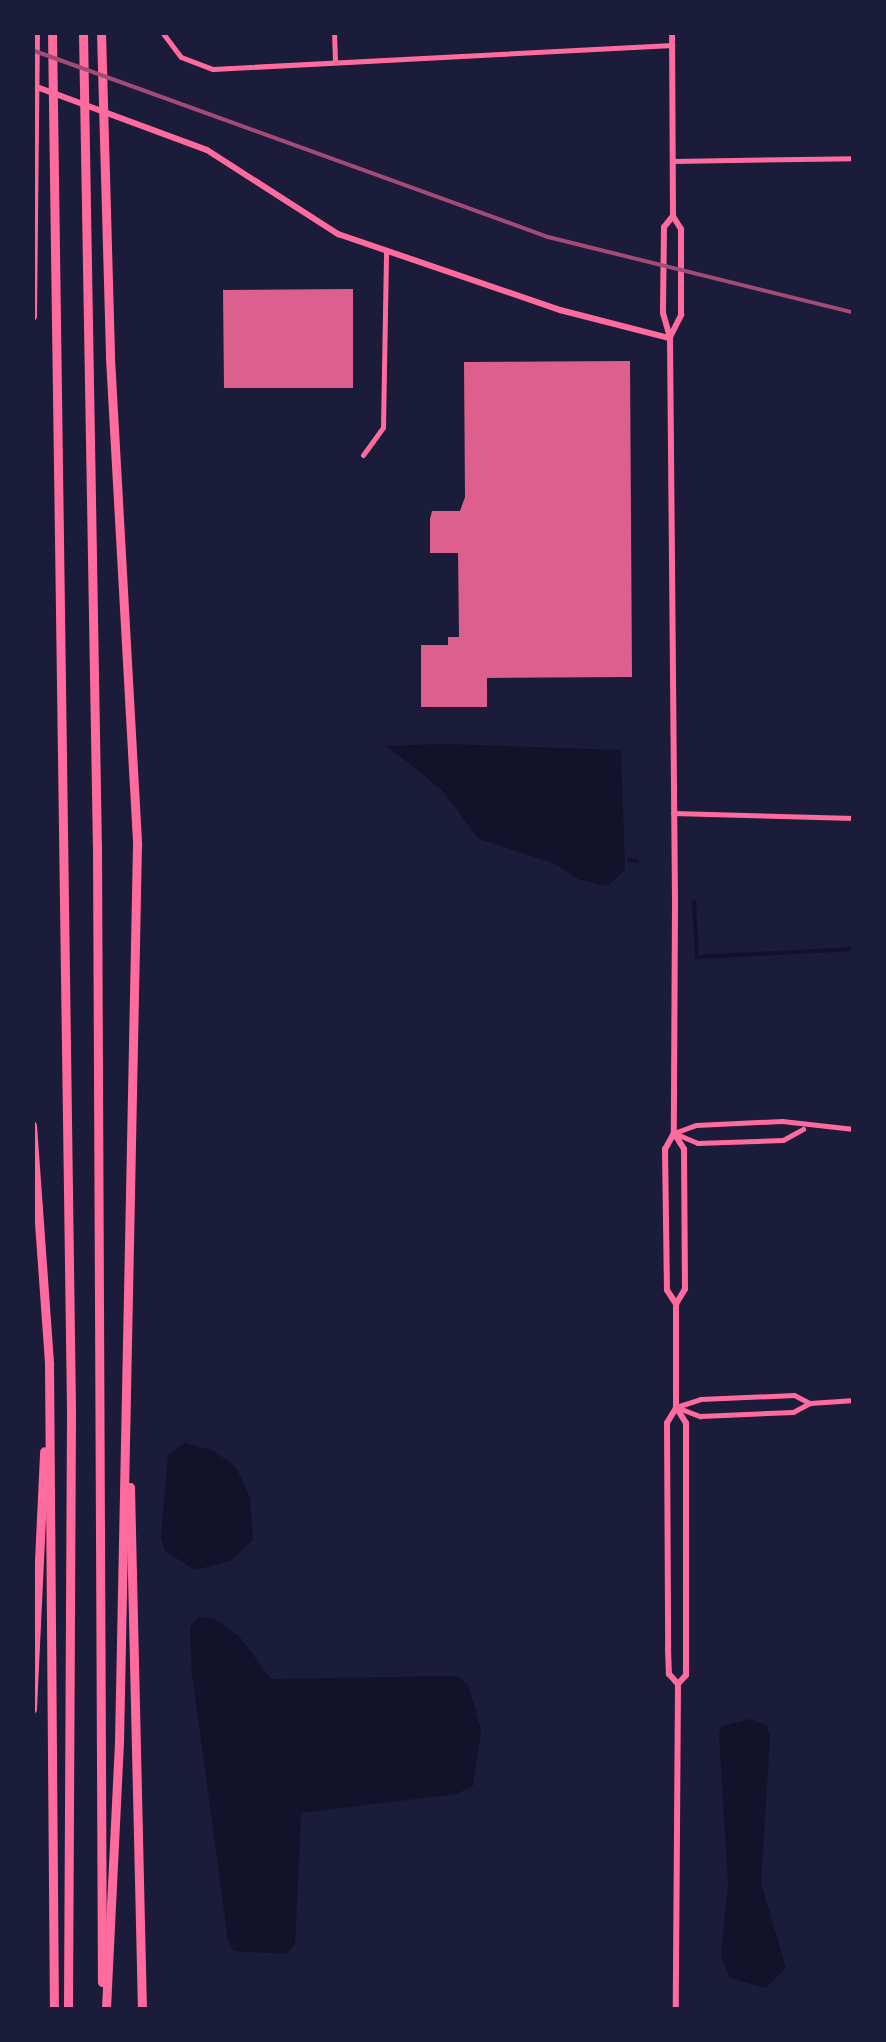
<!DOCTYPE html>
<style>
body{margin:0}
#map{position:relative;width:886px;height:2042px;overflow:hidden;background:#1b1b3a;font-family:"DM Sans",sans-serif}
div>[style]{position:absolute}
.water>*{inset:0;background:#12122b}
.stream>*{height:4px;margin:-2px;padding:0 2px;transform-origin:2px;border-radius:2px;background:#12122b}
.building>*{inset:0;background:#dd5f8e}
.minor>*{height:5px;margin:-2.5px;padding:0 2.5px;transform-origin:2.5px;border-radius:2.5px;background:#ff6b9d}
.tertiary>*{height:6px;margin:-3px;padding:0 3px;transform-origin:3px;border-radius:3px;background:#ff6b9d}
.motorway>*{height:9px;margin:-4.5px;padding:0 4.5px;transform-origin:4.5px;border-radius:4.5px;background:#ff6b9d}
.rail>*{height:4px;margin:-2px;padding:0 2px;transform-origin:2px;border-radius:2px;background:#a44b75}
span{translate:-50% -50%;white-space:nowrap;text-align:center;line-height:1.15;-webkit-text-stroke:9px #1b1b3a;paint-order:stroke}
.frame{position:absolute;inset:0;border:35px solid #1b1b3a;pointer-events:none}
</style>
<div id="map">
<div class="water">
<i style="clip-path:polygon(444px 744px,621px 750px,625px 870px,607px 886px,580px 880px,553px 863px,479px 839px,442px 790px,387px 746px)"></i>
<i style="clip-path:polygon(185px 1443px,214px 1451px,236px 1467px,250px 1499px,253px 1540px,230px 1561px,195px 1570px,165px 1551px,161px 1538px,168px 1455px)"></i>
<i style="clip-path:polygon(198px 1617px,213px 1618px,239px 1636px,271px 1679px,456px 1676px,468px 1685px,475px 1708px,481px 1731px,473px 1786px,456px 1794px,301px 1813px,295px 1944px,287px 1954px,234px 1951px,228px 1940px,192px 1673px,190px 1627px)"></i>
<i style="clip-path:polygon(750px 1719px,767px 1726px,770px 1737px,761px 1883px,786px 1968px,766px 1988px,730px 1978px,721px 1956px,728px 1883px,719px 1733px,722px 1726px)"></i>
</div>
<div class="stream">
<i style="left:629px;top:860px;width:8px;rotate:7deg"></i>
<i style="left:694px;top:902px;width:55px;rotate:86.9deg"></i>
<i style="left:697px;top:957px;width:157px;rotate:-2.9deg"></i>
</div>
<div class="building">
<i style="clip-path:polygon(353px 289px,353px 388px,224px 388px,223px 290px)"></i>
<i style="clip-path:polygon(630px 361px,632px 677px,487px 678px,487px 707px,421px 707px,421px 645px,448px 645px,448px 637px,459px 637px,458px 553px,430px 553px,430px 519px,432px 511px,460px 511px,465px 497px,464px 362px)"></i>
</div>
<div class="minor">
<i style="left:162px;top:32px;width:31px;rotate:53deg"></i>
<i style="left:181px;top:57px;width:34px;rotate:21deg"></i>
<i style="left:213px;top:69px;width:460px;rotate:-3deg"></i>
<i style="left:334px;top:32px;width:30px;rotate:88deg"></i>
<i style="left:673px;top:161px;width:181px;rotate:-0.9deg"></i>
<i style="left:363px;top:455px;width:34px;rotate:-54deg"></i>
<i style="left:383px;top:427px;width:175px;rotate:-89deg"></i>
<i style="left:673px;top:813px;width:181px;rotate:1.6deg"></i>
<i style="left:674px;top:1133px;width:23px;rotate:-20deg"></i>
<i style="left:696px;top:1125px;width:86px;rotate:-2.7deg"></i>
<i style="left:782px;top:1121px;width:72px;rotate:6.3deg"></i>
<i style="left:674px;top:1133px;width:25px;rotate:23deg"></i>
<i style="left:697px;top:1143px;width:86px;rotate:-2deg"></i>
<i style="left:783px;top:1140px;width:23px;rotate:-29deg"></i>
<i style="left:676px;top:1407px;width:26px;rotate:21deg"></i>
<i style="left:700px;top:1416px;width:93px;rotate:-2.5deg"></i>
<i style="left:793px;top:1412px;width:19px;rotate:-28deg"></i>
<i style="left:810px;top:1403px;width:44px;rotate:-3.9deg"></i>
<i style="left:676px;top:1407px;width:25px;rotate:-18deg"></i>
<i style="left:700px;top:1399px;width:94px;rotate:-2.4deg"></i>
<i style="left:794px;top:1395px;width:18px;rotate:27deg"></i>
</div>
<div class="tertiary">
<i style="left:34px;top:86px;width:184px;rotate:20.3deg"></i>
<i style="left:207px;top:150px;width:156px;rotate:32.7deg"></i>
<i style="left:338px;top:234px;width:235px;rotate:18.9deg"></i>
<i style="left:560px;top:310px;width:113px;rotate:14.4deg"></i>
<i style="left:673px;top:216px;width:14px;rotate:129deg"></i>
<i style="left:664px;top:227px;width:86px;rotate:90.7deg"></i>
<i style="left:663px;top:313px;width:26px;rotate:74deg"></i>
<i style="left:670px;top:338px;width:567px;rotate:89.49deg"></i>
<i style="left:675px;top:905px;width:228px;rotate:90.3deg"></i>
<i style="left:674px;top:1133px;width:18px;rotate:119deg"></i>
<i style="left:665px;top:1149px;width:141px;rotate:89.2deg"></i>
<i style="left:667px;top:1290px;width:17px;rotate:57deg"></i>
<i style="left:676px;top:1304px;width:103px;rotate:90deg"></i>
<i style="left:676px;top:1407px;width:19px;rotate:58deg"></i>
<i style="left:686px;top:1423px;width:252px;rotate:90deg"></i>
<i style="left:686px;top:1675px;width:12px;rotate:132deg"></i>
<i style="left:678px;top:1684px;width:326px;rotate:90.4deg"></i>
<i style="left:670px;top:337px;width:25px;rotate:-63deg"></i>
<i style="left:681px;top:315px;width:86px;rotate:-90deg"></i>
<i style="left:681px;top:229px;width:15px;rotate:-122deg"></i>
<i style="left:673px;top:216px;width:184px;rotate:-90.3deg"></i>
<i style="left:674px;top:1133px;width:19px;rotate:58deg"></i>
<i style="left:684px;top:1149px;width:140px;rotate:89.6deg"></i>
<i style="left:685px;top:1289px;width:17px;rotate:121deg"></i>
<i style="left:676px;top:1408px;width:17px;rotate:121deg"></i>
<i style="left:667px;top:1423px;width:225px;rotate:89.7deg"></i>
<i style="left:668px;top:1648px;width:26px;rotate:88deg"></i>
<i style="left:669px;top:1674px;width:13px;rotate:48deg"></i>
</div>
<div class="motorway">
<i style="left:52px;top:32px;width:1382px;rotate:89.21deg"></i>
<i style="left:71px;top:1414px;width:596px;rotate:90.29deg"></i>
<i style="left:83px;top:32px;width:815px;rotate:89.02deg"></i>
<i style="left:97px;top:847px;width:1135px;rotate:89.75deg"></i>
<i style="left:101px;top:32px;width:326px;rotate:88.4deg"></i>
<i style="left:110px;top:358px;width:488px;rotate:86.8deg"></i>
<i style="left:137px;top:845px;width:897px;rotate:91.15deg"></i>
<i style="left:119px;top:1742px;width:268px;rotate:92.8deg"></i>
<i style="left:32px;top:316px;width:284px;rotate:-89.4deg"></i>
<i style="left:32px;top:1125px;width:240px;rotate:85.9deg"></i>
<i style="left:49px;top:1364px;width:646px;rotate:89.56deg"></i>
<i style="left:130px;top:1487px;width:523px;rotate:88.69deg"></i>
<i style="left:32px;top:1709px;width:258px;rotate:-87.3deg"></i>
</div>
<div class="rail">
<i style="left:32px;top:50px;width:549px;rotate:19.92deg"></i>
<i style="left:548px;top:237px;width:315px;rotate:13.9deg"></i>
</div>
<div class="frame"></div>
</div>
